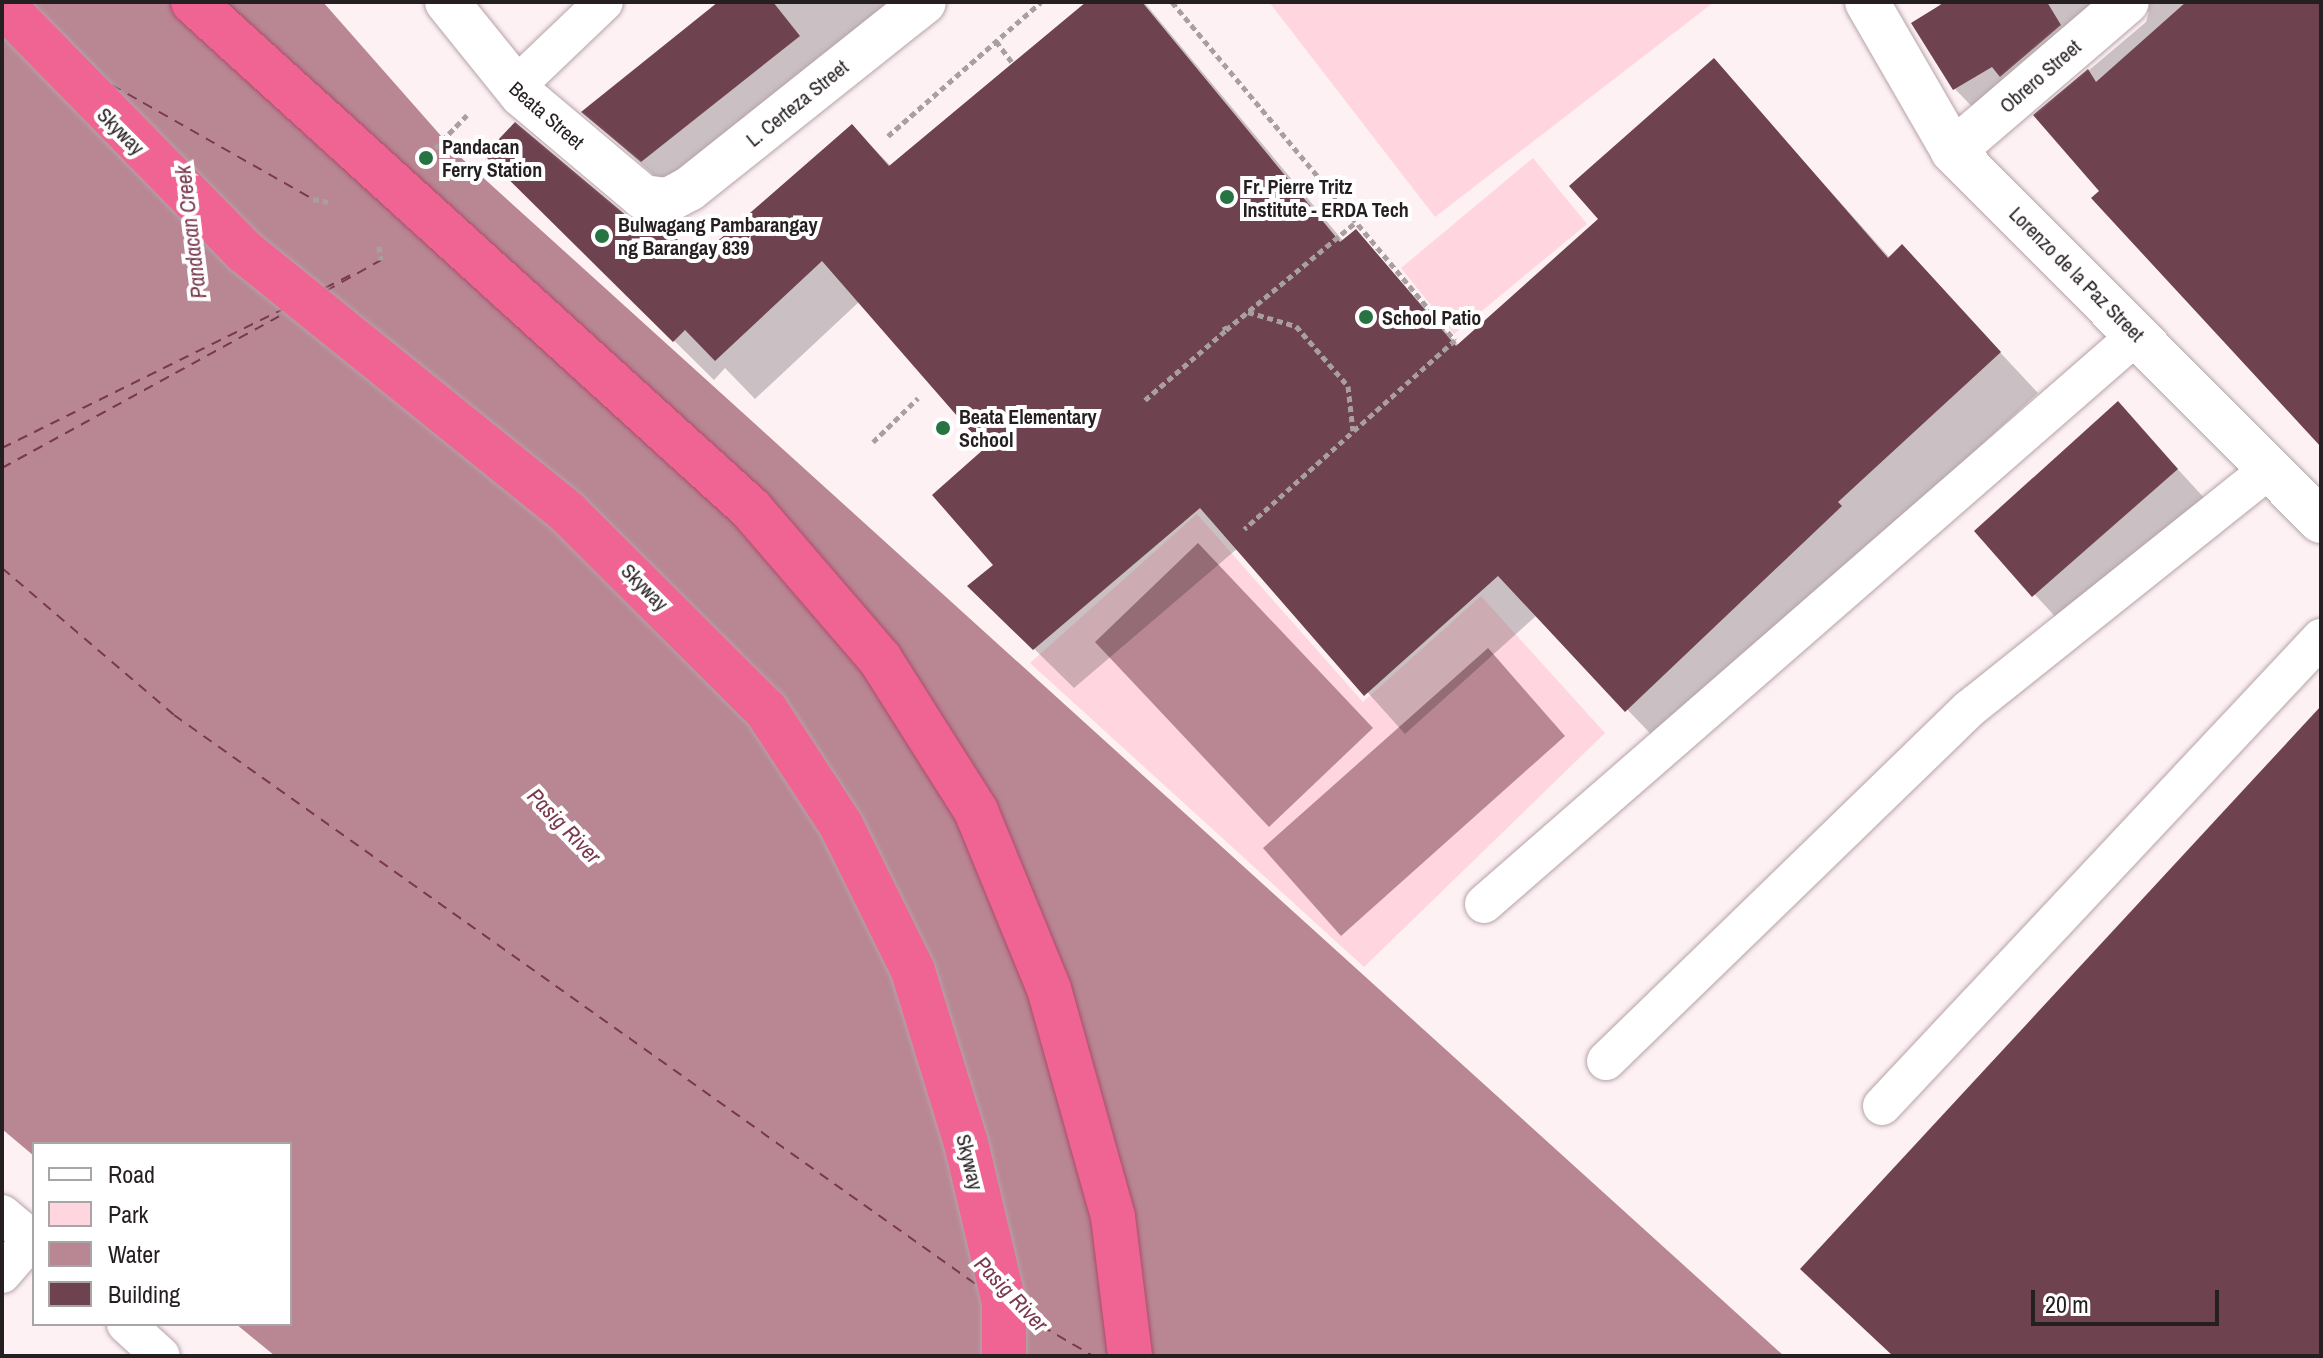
<!DOCTYPE html>
<style>
body{margin:0}
#map{position:relative;width:2323px;height:1358px;overflow:hidden;background:#fdf1f4;font-family:"Archivo Narrow",sans-serif}
div>[style]{position:absolute}
.green>*{inset:0;background:#ffd6e0}
.water>*{inset:0;background:#b98794}
.shadow>*{inset:0;background:#0003}
.ferry>*{height:2px;margin-top:-1px;transform-origin:0;background:repeating-linear-gradient(90deg,#79384d 0 10px,transparent 0 18px)}
.building>*{inset:0;background:#6e424f}
.path>*{height:5px;margin-top:-2.5px;transform-origin:0;background:repeating-linear-gradient(90deg,#a99fa1 0 6px,transparent 0 10px)}
.roads{filter:drop-shadow(0 0 2px #b6a3a8) drop-shadow(0 0 2px #b6a3a8)}
.lane>*{height:38px;margin:-19px;padding:0 19px;transform-origin:19px;border-radius:19px;background:#fff}
.street>*{height:44px;margin:-22px;padding:0 22px;transform-origin:22px;border-radius:22px;background:#fff}
.highway>*{height:44px;margin:-22px;padding:0 22px;transform-origin:22px;border-radius:22px;background:#ef6493}
.bridges{filter:drop-shadow(0 0 2px #a94c6b) drop-shadow(0 0 2px #a94c6b)}
.highway-bridge>*{height:44px;margin:-22px;padding:0 22px;transform-origin:22px;border-radius:22px;background:#ef6493}
.dots>*{width:22px;height:22px;translate:-50% -50%;box-sizing:border-box;border:4px solid #fff;border-radius:50%}
span{translate:-50% -50%;white-space:nowrap;text-align:center;line-height:1.15;-webkit-text-stroke:8px #fff;paint-order:stroke}
.street-label{font-size:20px;color:#261f21}
.poi-label{font-size:20px;color:#261f21;font-weight:700}
.left{translate:0 -50%;text-align:left}
.water-label{font-size:22px;color:#79384d;font-style:italic}
.frame{position:absolute;inset:0;border:4px solid #261f21;pointer-events:none}
.legend{position:absolute;left:32px;top:1142px;width:260px;height:184px;box-sizing:border-box;background:#fff;border:2px solid #a8a5a6;margin:0;padding:10px 14px;list-style:none;font-size:24px;color:#261f21}
.legend li{display:flex;align-items:center;gap:16px;height:40px}
.legend b{width:40px;border:2px solid #a8a5a6}
.scale{position:absolute;left:2031px;top:1290px;width:188px;height:36px;box-sizing:border-box;border:4px solid #261f21;border-top:0;padding-left:10px;font-size:24px;line-height:28px;white-space:nowrap;color:#261f21;-webkit-text-stroke:6px #fff;paint-order:stroke}
</style>
<div id="map">
<div class="green">
<i style="clip-path:polygon(1269px 2px,1714px 2px,1435px 217px)"></i>
<i style="clip-path:polygon(1533px 158px,1587px 224px,1454px 334px,1401px 268px)"></i>
<i style="clip-path:polygon(1197px 514px,1363px 702px,1481px 596px,1605px 733px,1364px 967px,1030px 663px)"></i>
</div>
<div class="water">
<i style="clip-path:polygon(2px 2px,323px 2px,457px 154px,1784px 1356px,275px 1356px,236px 1324px,290px 1324px,290px 1144px,34px 1144px,34px 1156px,2px 1129px)"></i>
<i style="clip-path:polygon(1198px 543px,1373px 728px,1269px 827px,1095px 642px)"></i>
<i style="clip-path:polygon(1488px 648px,1565px 736px,1341px 936px,1263px 848px)"></i>
</div>
<div class="shadow">
<i style="clip-path:polygon(721px 2px,899px 2px,681px 200px,584px 112px)"></i>
<i style="clip-path:polygon(1089px 2px,1144px 2px,1344px 242px,1356px 232px,1459px 346px,1601px 219px,1714px 61px,1890px 258px,1902px 247px,2038px 393px,1876px 542px,1666px 750px,1537px 615px,1405px 734px,1238px 548px,1074px 688px,970px 586px,996px 566px,988px 448px,860px 301px,755px 399px,725px 368px,714px 380px,486px 155px,626px 218px,698px 262px,852px 127px,892px 167px)"></i>
<i style="clip-path:polygon(1938px 2px,2321px 2px,2321px 444px,2094px 199px,2102px 192px,2036px 115px,2146px 22px,2149px 11px,1984px 119px,1955px 89px,1914px 23px,1941px 7px)"></i>
<i style="clip-path:polygon(2118px 404px,2207px 501px,2064px 626px,1976px 531px)"></i>
</div>
<div class="ferry">
<i style="left:112px;top:85px;width:231px;rotate:29.6deg"></i>
<i style="left:325px;top:288px;width:29px;rotate:-27deg"></i>
<i style="left:326px;top:291px;width:63px;rotate:-29.4deg"></i>
<i style="left:2px;top:448px;width:313px;rotate:-26.3deg"></i>
<i style="left:2px;top:468px;width:323px;rotate:-28.7deg"></i>
<i style="left:2px;top:568px;width:226px;rotate:40.5deg"></i>
<i style="left:174px;top:715px;width:985px;rotate:35.37deg"></i>
<i style="left:1026px;top:1317px;width:78px;rotate:30.2deg"></i>
</div>
<div class="building">
<i style="clip-path:polygon(718px 2px,773px 2px,800px 36px,641px 162px,581px 112px)"></i>
<i style="clip-path:polygon(1086px 2px,1142px 2px,1340px 242px,1356px 229px,1456px 346px,1598px 219px,1569px 186px,1714px 58px,1888px 258px,1902px 244px,2001px 352px,1838px 502px,1842px 506px,1625px 712px,1498px 576px,1364px 696px,1200px 508px,1033px 650px,967px 586px,993px 565px,932px 495px,985px 448px,822px 261px,715px 361px,685px 330px,673px 342px,484px 155px,515px 122px,627px 216px,663px 225px,697px 259px,852px 124px,889px 166px)"></i>
<i style="clip-path:polygon(1945px 2px,2047px 2px,2061px 25px,2000px 77px,1992px 67px,1953px 90px,1911px 23px)"></i>
<i style="clip-path:polygon(2186px 2px,2321px 2px,2321px 447px,2091px 198px,2099px 191px,2033px 115px,2088px 69px,2096px 82px)"></i>
<i style="clip-path:polygon(2118px 401px,2178px 469px,2032px 597px,1974px 531px)"></i>
<i style="clip-path:polygon(2321px 706px,2321px 1356px,1893px 1356px,1800px 1269px)"></i>
</div>
<div class="path">
<i style="left:1172px;top:2px;width:441px;rotate:50.1deg"></i>
<i style="left:1455px;top:340px;width:283px;rotate:138.1deg"></i>
<i style="left:996px;top:41px;width:26px;rotate:53deg"></i>
<i style="left:888px;top:136px;width:203px;rotate:-41.2deg"></i>
<i style="left:435px;top:148px;width:46px;rotate:-45.9deg"></i>
<i style="left:313px;top:199px;width:15px;rotate:11deg"></i>
<i style="left:379px;top:246px;width:14px;rotate:82deg"></i>
<i style="left:1248px;top:312px;width:50px;rotate:16.3deg"></i>
<i style="left:1296px;top:326px;width:79px;rotate:49.1deg"></i>
<i style="left:1348px;top:386px;width:45px;rotate:83.7deg"></i>
<i style="left:1224px;top:326px;width:4px;rotate:63deg"></i>
<i style="left:1226px;top:330px;width:168px;rotate:-39.7deg"></i>
<i style="left:1145px;top:400px;width:107px;rotate:-40.8deg"></i>
<i style="left:873px;top:442px;width:63px;rotate:-44.4deg"></i>
</div>
<div class="roads">
<div class="lane">
<i style="left:515px;top:87px;width:123px;rotate:-43.7deg"></i>
<i style="left:1484px;top:904px;width:868px;rotate:-41.07deg"></i>
<i style="left:1606px;top:1061px;width:506px;rotate:-44.12deg"></i>
<i style="left:1969px;top:709px;width:383px;rotate:-38.6deg"></i>
<i style="left:1882px;top:1106px;width:642px;rotate:-46.83deg"></i>
<i style="left:2px;top:1214px;width:42px;rotate:40.2deg"></i>
<i style="left:2px;top:1274px;width:46px;rotate:-49.4deg"></i>
<i style="left:126px;top:1324px;width:47px;rotate:42.4deg"></i>
</div>
<div class="street">
<i style="left:447px;top:2px;width:119px;rotate:51.1deg"></i>
<i style="left:522px;top:95px;width:158px;rotate:40.1deg"></i>
<i style="left:643px;top:197px;width:25px;rotate:7deg"></i>
<i style="left:668px;top:200px;width:24px;rotate:-28deg"></i>
<i style="left:689px;top:189px;width:300px;rotate:-38.5deg"></i>
<i style="left:1867px;top:2px;width:172px;rotate:60deg"></i>
<i style="left:1953px;top:151px;width:522px;rotate:45.16deg"></i>
<i style="left:1953px;top:151px;width:229px;rotate:-40.6deg"></i>
</div>
<div class="highway">
<i style="left:2px;top:4px;width:347px;rotate:45.6deg"></i>
<i style="left:245px;top:252px;width:415px;rotate:38.9deg"></i>
<i style="left:568px;top:513px;width:279px;rotate:44.9deg"></i>
<i style="left:766px;top:710px;width:137px;rotate:56.9deg"></i>
<i style="left:841px;top:825px;width:163px;rotate:63.7deg"></i>
<i style="left:913px;top:971px;width:180px;rotate:72.9deg"></i>
<i style="left:966px;top:1143px;width:164px;rotate:76.6deg"></i>
<i style="left:1004px;top:1303px;width:53px;rotate:90deg"></i>
</div>
</div>
<div class="bridges">
<div class="highway-bridge">
<i style="left:193px;top:2px;width:754px;rotate:42.26deg"></i>
<i style="left:751px;top:509px;width:198px;rotate:49.3deg"></i>
<i style="left:880px;top:659px;width:180px;rotate:57.7deg"></i>
<i style="left:976px;top:811px;width:192px;rotate:67.7deg"></i>
<i style="left:1049px;top:989px;width:237px;rotate:74.3deg"></i>
<i style="left:1113px;top:1217px;width:140px;rotate:83deg"></i>
</div>
</div>
<div class="dots">
<i style="left:426px;top:158px;background:#277341"></i>
<i style="left:1227px;top:197px;background:#277341"></i>
<i style="left:602px;top:236px;background:#277341"></i>
<i style="left:1366px;top:317px;background:#277341"></i>
<i style="left:943px;top:428px;background:#277341"></i>
</div>
<div class="street-label">
<span style="left:2040px;top:76px;rotate:-41deg">Obrero Street</span>
<span style="left:797px;top:103px;rotate:-39deg">L. Certeza Street</span>
<span style="left:547px;top:115px;rotate:41deg">Beata Street</span>
<span style="left:121px;top:131px;rotate:45deg">Skyway</span>
<span style="left:2077px;top:274px;rotate:45deg">Lorenzo de la Paz Street</span>
<span style="left:645px;top:587px;rotate:45deg">Skyway</span>
<span style="left:970px;top:1162px;rotate:76deg">Skyway</span>
</div>
<div class="poi-label">
<span class="left" style="left:442px;top:158px">Pandacan<br>Ferry Station</span>
<span class="left" style="left:1243px;top:198px">Fr. Pierre Tritz<br>Institute - ERDA Tech</span>
<span class="left" style="left:618px;top:236px">Bulwagang Pambarangay<br>ng Barangay 839</span>
<span class="left" style="left:1382px;top:317px">School Patio</span>
<span class="left" style="left:959px;top:428px">Beata Elementary<br>School</span>
</div>
<div class="water-label">
<span style="left:191px;top:232px;rotate:-97deg">Pandacan Creek</span>
<span style="left:564px;top:826px;rotate:46deg">Pasig River</span>
<span style="left:1011px;top:1294px;rotate:46deg">Pasig River</span>
</div>
<div class="frame"></div>
<ul class="legend">
<li><b style="height:10px;background:#fff"></b>Road</li>
<li><b style="height:22px;background:#ffd6e0"></b>Park</li>
<li><b style="height:22px;background:#b98794"></b>Water</li>
<li><b style="height:22px;background:#6e424f"></b>Building</li>
</ul>
<div class="scale">20 m</div>
</div>
